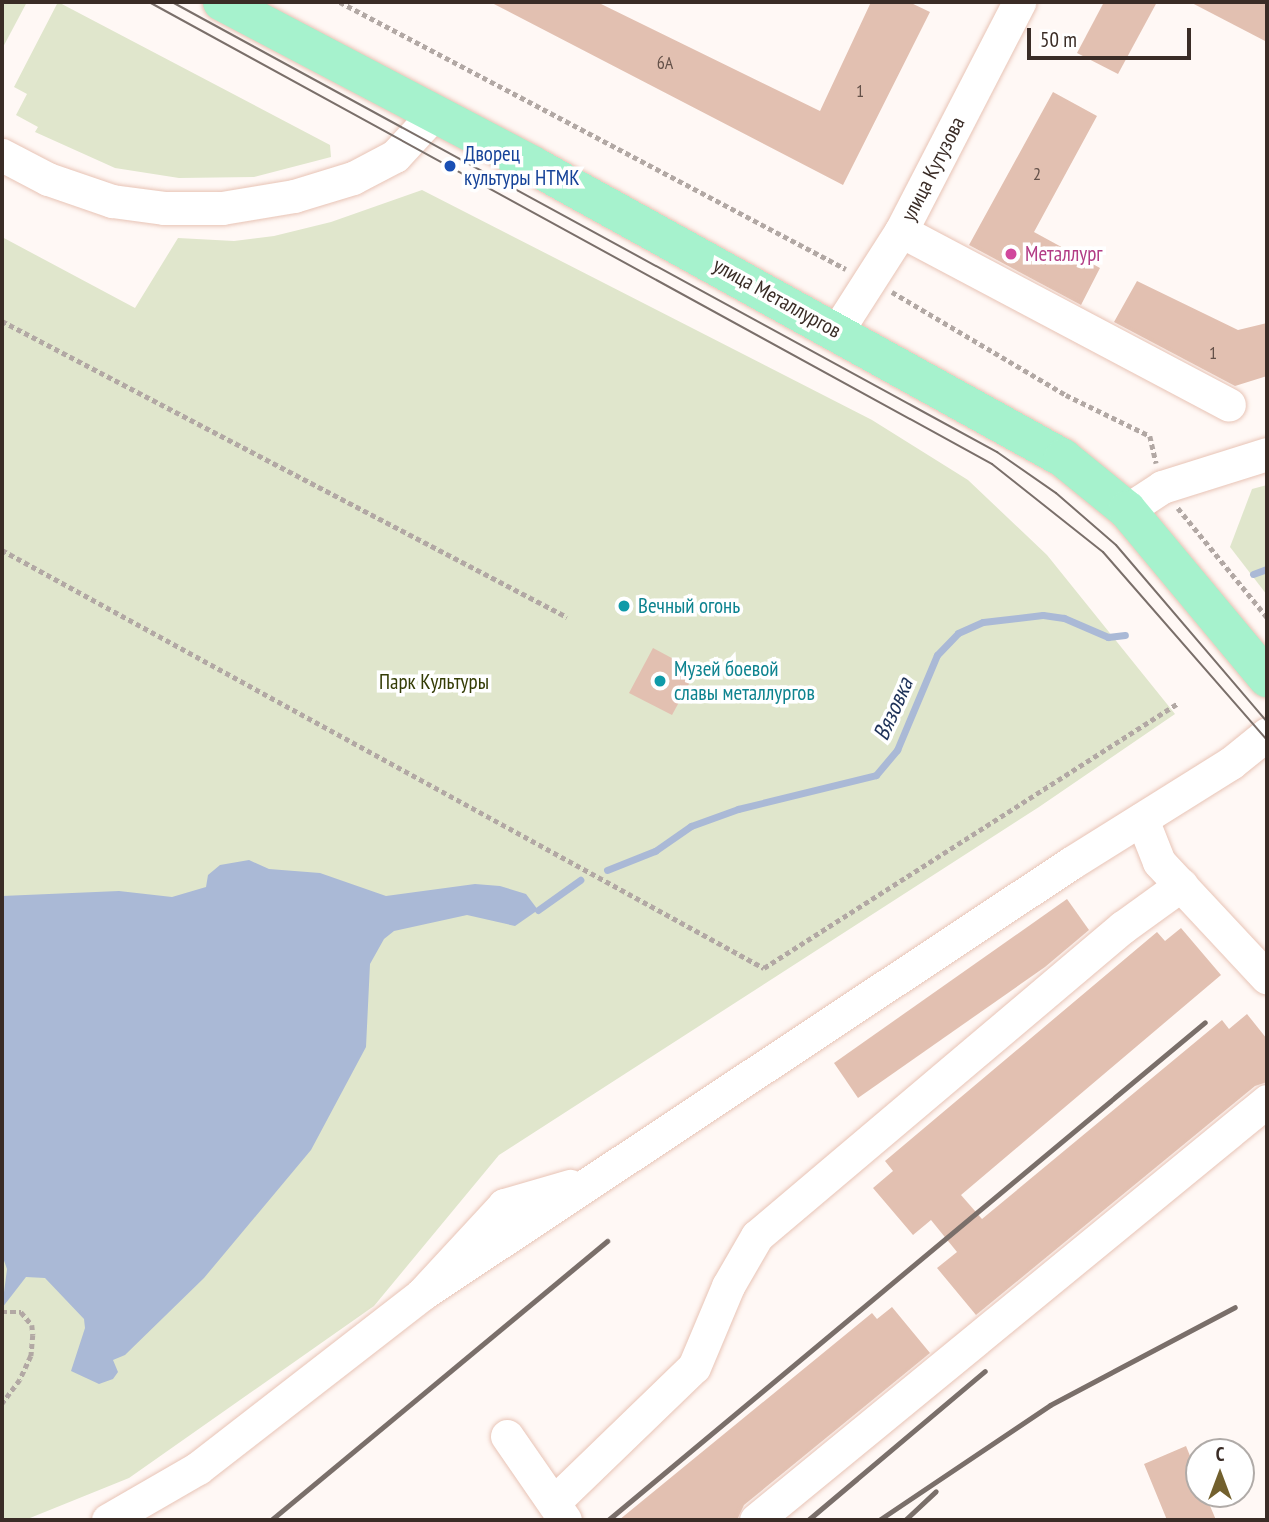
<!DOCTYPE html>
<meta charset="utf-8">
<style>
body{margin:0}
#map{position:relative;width:1269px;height:1522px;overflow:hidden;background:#fff8f5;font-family:"PT Sans Narrow",sans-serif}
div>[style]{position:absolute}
.green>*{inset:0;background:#e0e6cc}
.water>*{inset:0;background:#aab9d6}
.stream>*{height:7px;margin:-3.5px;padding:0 3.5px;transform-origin:3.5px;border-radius:3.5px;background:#aab9d6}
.building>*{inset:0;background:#e2c0b1}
.path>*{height:4.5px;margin-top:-2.25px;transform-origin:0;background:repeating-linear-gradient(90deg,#b2a8a4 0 5px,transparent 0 8.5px)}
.roads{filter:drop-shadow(0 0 2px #e8c4b6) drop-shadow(0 0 2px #e8c4b6)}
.minor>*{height:33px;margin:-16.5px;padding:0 16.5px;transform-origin:16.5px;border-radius:16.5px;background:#fff}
.major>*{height:38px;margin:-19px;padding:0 19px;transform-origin:19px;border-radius:19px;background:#a6f2cd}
.tram>*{height:2px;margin:-1px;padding:0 1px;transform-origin:1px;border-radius:1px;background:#7a6f6a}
.rail>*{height:5px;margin:-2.5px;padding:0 2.5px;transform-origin:2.5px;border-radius:2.5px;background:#7a6f6a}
.dots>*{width:19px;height:19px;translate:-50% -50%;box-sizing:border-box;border:4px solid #fff;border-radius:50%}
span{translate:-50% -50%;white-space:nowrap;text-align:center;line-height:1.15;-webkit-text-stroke:7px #fff;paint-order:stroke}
.number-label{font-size:18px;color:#645149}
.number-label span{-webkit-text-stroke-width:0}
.transit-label{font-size:21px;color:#164399}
.left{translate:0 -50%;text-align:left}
.street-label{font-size:21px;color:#3a2c26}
.hotel-label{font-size:21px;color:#b23c85}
.culture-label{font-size:21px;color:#0d838f}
.park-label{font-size:21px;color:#353d06}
.water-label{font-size:23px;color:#1d3158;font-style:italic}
.frame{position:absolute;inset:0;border:4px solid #3a2c26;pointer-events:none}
.north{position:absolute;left:1185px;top:1438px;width:70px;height:70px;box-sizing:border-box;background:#fff;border:2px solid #b0aba8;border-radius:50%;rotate:0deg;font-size:19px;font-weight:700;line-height:28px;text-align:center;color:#3a2c26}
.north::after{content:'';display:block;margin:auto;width:24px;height:32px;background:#72602e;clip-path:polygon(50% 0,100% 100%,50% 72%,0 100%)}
.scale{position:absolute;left:1027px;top:28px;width:164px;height:32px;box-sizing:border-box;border:4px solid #3a2c26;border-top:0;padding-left:9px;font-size:21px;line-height:24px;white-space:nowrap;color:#3a2c26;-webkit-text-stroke:5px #fff;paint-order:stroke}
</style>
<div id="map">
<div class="green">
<i style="clip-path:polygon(2px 2px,27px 2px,2px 49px)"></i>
<i style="clip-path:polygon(58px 2px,330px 145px,331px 157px,254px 177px,179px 178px,115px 168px,35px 132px,38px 127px,16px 115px,27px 94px,14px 87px)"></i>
<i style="clip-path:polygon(422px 190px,872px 420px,968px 480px,1047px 555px,1175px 714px,1039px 807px,499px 1155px,374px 1306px,129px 1478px,25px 1520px,2px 1520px,2px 237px,135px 308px,178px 238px,234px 241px,274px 236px,331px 222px)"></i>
<i style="clip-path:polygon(1267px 485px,1267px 595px,1230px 547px,1252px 489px)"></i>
</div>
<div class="water">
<i style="clip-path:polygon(249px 860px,269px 869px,320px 873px,386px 896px,475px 884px,500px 886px,526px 894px,538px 910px,515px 926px,467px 915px,394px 931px,384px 939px,370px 964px,366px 1047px,311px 1150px,204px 1278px,125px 1355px,113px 1360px,118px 1372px,113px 1379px,99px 1384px,71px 1371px,85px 1328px,84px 1319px,45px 1278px,26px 1277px,2px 1308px,7px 1269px,2px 1255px,2px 896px,119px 891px,172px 897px,206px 887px,208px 875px,220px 865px)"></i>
</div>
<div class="stream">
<i style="left:1253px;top:574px;width:15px;rotate:-20deg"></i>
<i style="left:607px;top:870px;width:52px;rotate:-21.6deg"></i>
<i style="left:655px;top:851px;width:44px;rotate:-34.8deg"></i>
<i style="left:691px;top:826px;width:50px;rotate:-19.9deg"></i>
<i style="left:738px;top:809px;width:142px;rotate:-13.8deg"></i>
<i style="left:876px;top:775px;width:33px;rotate:-50deg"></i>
<i style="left:897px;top:750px;width:103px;rotate:-67.2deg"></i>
<i style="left:937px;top:655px;width:30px;rotate:-46deg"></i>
<i style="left:958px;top:633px;width:27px;rotate:-24deg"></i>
<i style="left:983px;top:622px;width:60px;rotate:-6.7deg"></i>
<i style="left:1043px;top:615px;width:21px;rotate:8deg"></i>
<i style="left:1064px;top:618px;width:48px;rotate:23.4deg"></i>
<i style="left:1108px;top:637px;width:17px;rotate:-7deg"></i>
<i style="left:538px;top:910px;width:52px;rotate:-35.5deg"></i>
</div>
<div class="building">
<i style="clip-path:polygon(490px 2px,597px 2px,820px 111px,871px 2px,909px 2px,930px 12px,843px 185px)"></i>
<i style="clip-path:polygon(1104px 2px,1157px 2px,1118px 74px,1077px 53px)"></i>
<i style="clip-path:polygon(1190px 2px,1267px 2px,1267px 42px)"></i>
<i style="clip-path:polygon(1053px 92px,1097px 116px,1034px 232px,1100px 268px,1081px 305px,969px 245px)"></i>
<i style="clip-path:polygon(1137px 281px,1238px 330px,1267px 323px,1267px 376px,1235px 386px,1114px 322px)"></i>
<i style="clip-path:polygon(653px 648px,696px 671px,672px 715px,629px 693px)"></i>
<i style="clip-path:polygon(1067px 899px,1089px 930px,1045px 967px,858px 1098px,834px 1063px)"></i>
<i style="clip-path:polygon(1181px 928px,1221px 975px,961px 1195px,982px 1219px,1222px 1020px,1229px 1029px,1247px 1014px,1267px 1039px,1267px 1082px,1255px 1086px,976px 1315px,937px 1268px,957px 1252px,931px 1220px,913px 1235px,873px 1188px,893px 1171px,885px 1161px,1157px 932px,1165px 941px)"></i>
<i style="clip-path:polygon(892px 1307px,930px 1353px,744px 1505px,737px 1520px,619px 1520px,872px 1313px,877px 1319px)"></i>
<i style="clip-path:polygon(1186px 1446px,1199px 1478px,1199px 1494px,1205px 1494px,1216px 1520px,1167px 1520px,1144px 1464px)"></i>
</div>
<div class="path">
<i style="left:340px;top:2px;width:572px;rotate:27.82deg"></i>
<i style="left:892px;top:292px;width:202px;rotate:30.6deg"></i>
<i style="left:1066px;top:395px;width:93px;rotate:26deg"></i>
<i style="left:1150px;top:436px;width:28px;rotate:77deg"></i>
<i style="left:2px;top:321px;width:638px;rotate:27.65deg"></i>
<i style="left:1178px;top:508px;width:141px;rotate:50.8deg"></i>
<i style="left:2px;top:550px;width:869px;rotate:28.75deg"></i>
<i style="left:764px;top:968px;width:490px;rotate:-32.6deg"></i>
<i style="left:2px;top:1312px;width:19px"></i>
<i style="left:21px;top:1312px;width:17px;rotate:50deg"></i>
<i style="left:32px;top:1325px;width:10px;rotate:84deg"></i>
<i style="left:33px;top:1335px;width:21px;rotate:95deg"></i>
<i style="left:31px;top:1356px;width:26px;rotate:115deg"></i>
<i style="left:20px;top:1380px;width:30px;rotate:127deg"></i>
</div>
<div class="roads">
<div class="minor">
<i style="left:2px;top:155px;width:52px;rotate:27.6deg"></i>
<i style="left:48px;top:179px;width:68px;rotate:19deg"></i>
<i style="left:112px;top:201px;width:52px;rotate:7.7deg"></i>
<i style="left:164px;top:208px;width:58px"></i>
<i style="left:222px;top:208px;width:73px;rotate:-9.5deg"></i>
<i style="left:294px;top:196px;width:62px;rotate:-17deg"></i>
<i style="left:353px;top:178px;width:47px;rotate:-27.6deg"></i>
<i style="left:395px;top:156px;width:56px;rotate:-47.2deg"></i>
<i style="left:901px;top:231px;width:371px;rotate:27.9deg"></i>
<i style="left:837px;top:331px;width:119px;rotate:-57.4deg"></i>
<i style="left:901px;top:231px;width:258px;rotate:-62.7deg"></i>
<i style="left:1127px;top:510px;width:42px;rotate:-33.3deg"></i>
<i style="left:1162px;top:487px;width:110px;rotate:-17.4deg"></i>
<i style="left:1142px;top:819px;width:46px;rotate:68.4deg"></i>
<i style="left:1159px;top:862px;width:158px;rotate:47deg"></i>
<i style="left:422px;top:1294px;width:779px;rotate:-33.59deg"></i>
<i style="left:1071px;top:863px;width:189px;rotate:-32deg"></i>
<i style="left:1231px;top:763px;width:46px;rotate:-38.9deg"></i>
<i style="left:507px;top:1436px;width:102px;rotate:55.4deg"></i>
<i style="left:554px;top:1502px;width:194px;rotate:-44deg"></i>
<i style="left:694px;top:1367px;width:88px;rotate:-67.2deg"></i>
<i style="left:728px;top:1286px;width:58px;rotate:-59.9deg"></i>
<i style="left:757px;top:1236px;width:479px;rotate:-40.2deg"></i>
<i style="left:1123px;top:927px;width:72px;rotate:-35.9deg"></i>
<i style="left:108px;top:1520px;width:104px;rotate:-30deg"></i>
<i style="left:198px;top:1468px;width:284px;rotate:-37.8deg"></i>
<i style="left:422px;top:1294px;width:121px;rotate:-47.3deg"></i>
<i style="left:504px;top:1205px;width:69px;rotate:-16.1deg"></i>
<i style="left:756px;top:1520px;width:661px;rotate:-39.35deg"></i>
</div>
<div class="major">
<i style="left:222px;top:2px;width:352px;rotate:27.7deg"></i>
<i style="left:534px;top:166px;width:604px;rotate:28.9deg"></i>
<i style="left:1063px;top:458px;width:82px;rotate:39.1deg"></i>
<i style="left:1127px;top:510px;width:219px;rotate:50.2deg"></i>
</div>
</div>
<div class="tram">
<i style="left:149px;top:2px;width:961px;rotate:28.72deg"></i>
<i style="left:992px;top:464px;width:142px;rotate:38.4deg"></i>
<i style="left:1103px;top:552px;width:249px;rotate:48.9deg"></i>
<i style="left:172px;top:2px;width:940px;rotate:28.61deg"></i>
<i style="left:997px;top:452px;width:72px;rotate:34.8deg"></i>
<i style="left:1056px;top:493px;width:79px;rotate:40.9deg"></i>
<i style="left:1116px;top:545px;width:233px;rotate:49.5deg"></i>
</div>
<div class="rail">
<i style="left:271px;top:1520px;width:437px;rotate:-39.7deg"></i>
<i style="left:608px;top:1520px;width:777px;rotate:-39.83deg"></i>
<i style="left:808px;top:1520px;width:231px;rotate:-40.1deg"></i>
<i style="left:879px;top:1520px;width:206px;rotate:-33.9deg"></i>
<i style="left:1050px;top:1405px;width:209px;rotate:-27.9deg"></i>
<i style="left:905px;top:1520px;width:42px;rotate:-43.1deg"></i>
</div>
<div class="dots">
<i style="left:450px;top:166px;background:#1a4fb4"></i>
<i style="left:1011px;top:254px;background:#d1479c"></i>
<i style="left:624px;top:606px;background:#0f9aa8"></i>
<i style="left:660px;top:681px;background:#0f9aa8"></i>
</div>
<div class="number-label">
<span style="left:665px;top:63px">6А</span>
<span style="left:860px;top:91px">1</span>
<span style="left:1037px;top:174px">2</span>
<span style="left:1213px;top:353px">1</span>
</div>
<div class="transit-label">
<span class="left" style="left:464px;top:166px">Дворец<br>культуры НТМК</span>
</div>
<div class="street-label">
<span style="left:933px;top:169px;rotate:-63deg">улица Кутузова</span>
<span style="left:777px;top:298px;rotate:29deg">улица Металлургов</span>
</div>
<div class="hotel-label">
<span class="left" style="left:1025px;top:254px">Металлург</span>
</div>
<div class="culture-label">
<span class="left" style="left:638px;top:606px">Вечный огонь</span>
<span class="left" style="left:674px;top:681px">Музей боевой<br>славы металлургов</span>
</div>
<div class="park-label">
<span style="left:434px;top:682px">Парк Культуры</span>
</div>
<div class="water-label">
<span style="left:893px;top:709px;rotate:-66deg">Вязовка</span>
</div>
<div class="frame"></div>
<div class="north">С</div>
<div class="scale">50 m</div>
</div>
